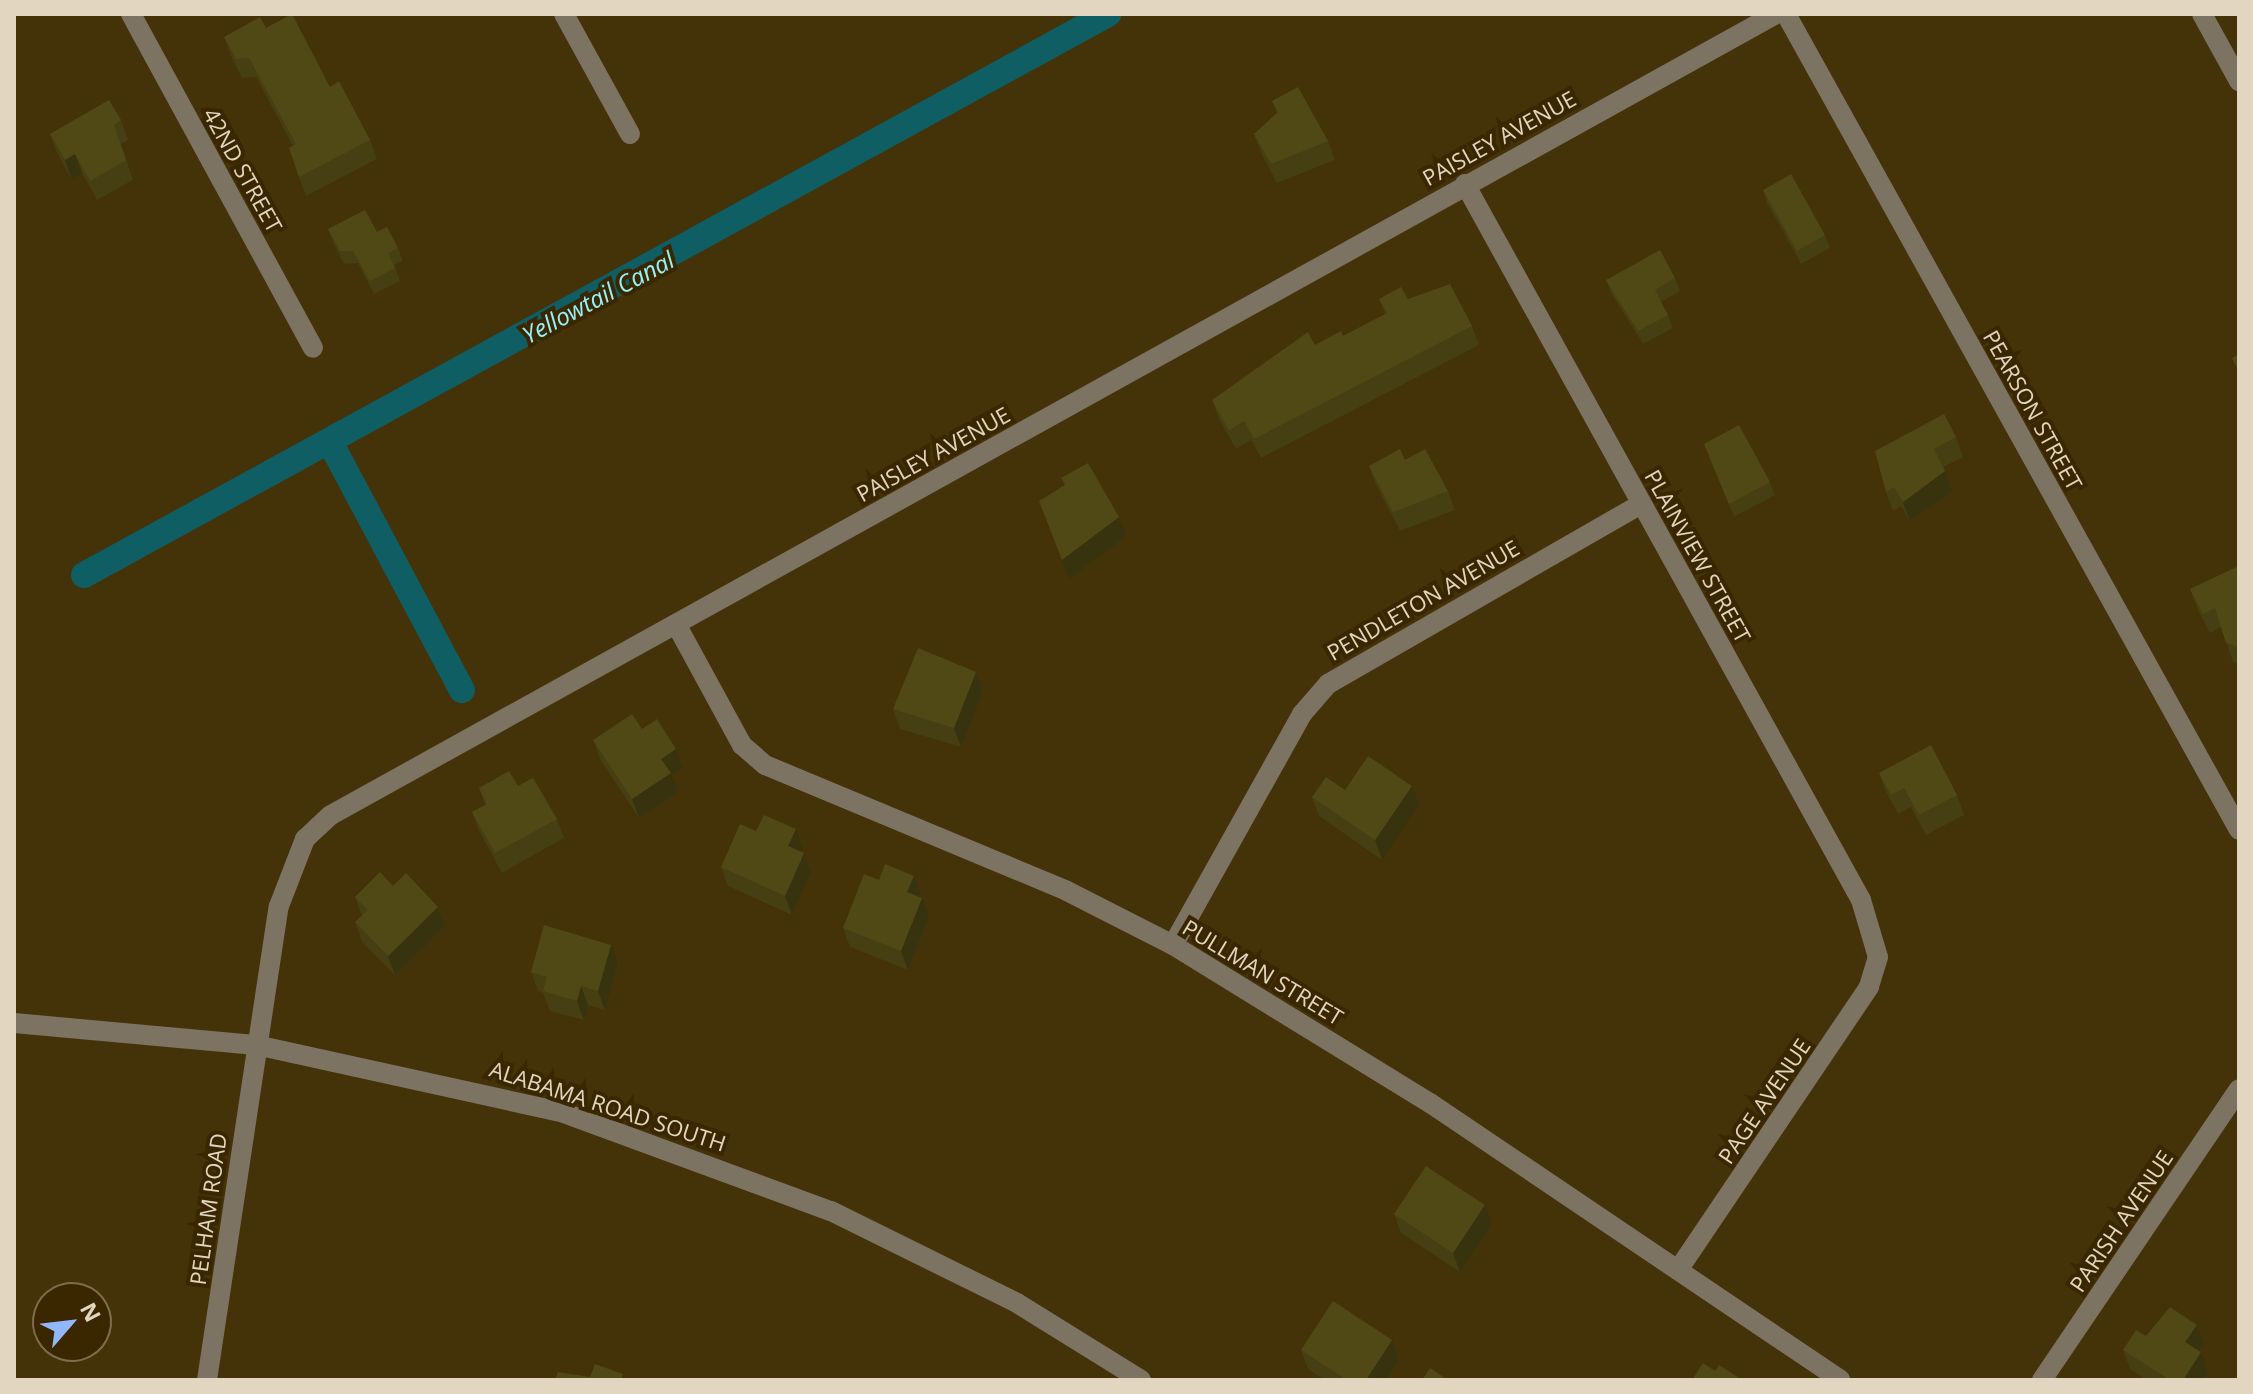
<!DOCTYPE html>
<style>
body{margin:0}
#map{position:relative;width:2253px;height:1394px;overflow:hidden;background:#443208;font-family:"Open Sans",sans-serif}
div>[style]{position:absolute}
.canal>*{height:26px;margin:-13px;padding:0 13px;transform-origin:13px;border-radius:13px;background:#0f5e64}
.minor>*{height:20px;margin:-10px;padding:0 10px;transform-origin:10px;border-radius:10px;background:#7d7363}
.wall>*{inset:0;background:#453f13}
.shaded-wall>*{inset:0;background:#38330f}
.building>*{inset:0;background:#504916}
span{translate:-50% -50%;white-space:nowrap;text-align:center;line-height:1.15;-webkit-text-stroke:8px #3a2700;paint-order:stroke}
.street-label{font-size:22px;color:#e2d6c1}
.water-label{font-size:24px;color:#96f2fa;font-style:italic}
.frame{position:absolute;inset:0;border:16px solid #e2d6c1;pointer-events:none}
.north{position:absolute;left:32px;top:1282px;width:80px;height:80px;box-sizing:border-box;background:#3a2700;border:2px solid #7d6d4d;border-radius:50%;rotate:62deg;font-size:22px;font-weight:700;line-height:32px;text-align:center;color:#e2d6c1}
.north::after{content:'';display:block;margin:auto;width:28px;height:36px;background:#92b7fd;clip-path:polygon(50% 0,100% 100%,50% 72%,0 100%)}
</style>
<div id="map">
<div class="canal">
<i style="left:330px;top:442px;width:281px;rotate:62deg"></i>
<i style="left:84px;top:575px;width:1168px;rotate:-28.72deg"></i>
</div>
<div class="minor">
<i style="left:131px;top:14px;width:380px;rotate:61.4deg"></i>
<i style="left:564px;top:14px;width:137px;rotate:61.2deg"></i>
<i style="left:1786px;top:14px;width:933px;rotate:60.96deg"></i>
<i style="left:2202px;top:14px;width:77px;rotate:61.1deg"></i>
<i style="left:1465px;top:184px;width:818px;rotate:61.05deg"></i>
<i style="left:1861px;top:900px;width:59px;rotate:73.4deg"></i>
<i style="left:1878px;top:957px;width:31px;rotate:107deg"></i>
<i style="left:1869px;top:987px;width:338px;rotate:124deg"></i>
<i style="left:676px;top:624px;width:138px;rotate:61.4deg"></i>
<i style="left:742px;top:745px;width:30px;rotate:41deg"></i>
<i style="left:765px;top:765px;width:327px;rotate:22.6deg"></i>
<i style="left:1067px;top:891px;width:119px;rotate:27deg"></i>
<i style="left:1173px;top:945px;width:302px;rotate:31.6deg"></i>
<i style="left:1430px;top:1103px;width:495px;rotate:34deg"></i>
<i style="left:1173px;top:945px;width:265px;rotate:-60.8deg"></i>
<i style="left:1302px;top:714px;width:40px;rotate:-49deg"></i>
<i style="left:1328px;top:684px;width:361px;rotate:-29.9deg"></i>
<i style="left:14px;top:1023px;width:243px;rotate:5.2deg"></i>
<i style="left:256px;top:1045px;width:315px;rotate:12.4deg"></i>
<i style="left:564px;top:1113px;width:284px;rotate:20.2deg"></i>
<i style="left:831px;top:1211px;width:208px;rotate:26.3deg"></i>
<i style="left:1017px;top:1303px;width:146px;rotate:31.8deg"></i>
<i style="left:207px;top:1380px;width:479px;rotate:-81.4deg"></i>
<i style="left:279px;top:906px;width:72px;rotate:-68.8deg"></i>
<i style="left:305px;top:839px;width:35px;rotate:-43deg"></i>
<i style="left:331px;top:815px;width:1652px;rotate:-29deg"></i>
<i style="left:2042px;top:1380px;width:351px;rotate:-55.9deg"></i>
</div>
<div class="wall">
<i style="clip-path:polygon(266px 28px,330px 87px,370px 140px,377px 159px,306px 196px,299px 177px,293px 146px,256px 77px,242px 78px,231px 56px,224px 37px)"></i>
<i style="clip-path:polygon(1272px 101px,1328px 141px,1335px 160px,1277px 183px,1261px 153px,1254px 134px,1277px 114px)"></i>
<i style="clip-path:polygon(121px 120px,128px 140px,121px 144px,133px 180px,97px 200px,82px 173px,72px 180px,57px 153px,50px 134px)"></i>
<i style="clip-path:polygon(1763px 190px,1825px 235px,1830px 248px,1801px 264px,1767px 203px)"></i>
<i style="clip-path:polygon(328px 229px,377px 232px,398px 248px,403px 261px,394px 265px,400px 281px,374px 294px,358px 263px,344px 264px,333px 242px)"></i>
<i style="clip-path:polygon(1675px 278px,1680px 291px,1661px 302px,1668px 315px,1673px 328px,1643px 344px,1611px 293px,1606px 280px)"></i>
<i style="clip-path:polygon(1379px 299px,1408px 299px,1472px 326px,1479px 345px,1261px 458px,1251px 440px,1236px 449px,1219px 419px,1212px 400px,1343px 336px,1385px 314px)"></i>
<i style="clip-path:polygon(1956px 437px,1963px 457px,1943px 467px,1952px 491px,1910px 521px,1901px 506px,1893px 511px,1886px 492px,1875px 451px)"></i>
<i style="clip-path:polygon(1709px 457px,1770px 482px,1775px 495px,1734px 517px)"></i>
<i style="clip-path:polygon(1405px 460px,1448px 491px,1455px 510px,1400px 531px,1376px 485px,1369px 466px)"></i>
<i style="clip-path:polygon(2239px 566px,2239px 664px,2233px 662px,2221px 627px,2210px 633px,2197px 608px,2190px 589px)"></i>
<i style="clip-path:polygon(976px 672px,983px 691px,961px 747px,900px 729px,893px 709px)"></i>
<i style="clip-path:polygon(642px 729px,676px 749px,683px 768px,672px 775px,678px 792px,639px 818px,600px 759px,593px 740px)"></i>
<i style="clip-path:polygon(1879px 773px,1957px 795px,1964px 815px,1926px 835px,1911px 807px,1898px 814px,1886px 792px)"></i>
<i style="clip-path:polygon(518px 786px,557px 819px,564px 838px,502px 873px,479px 831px,472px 812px,485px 805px,479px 788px)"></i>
<i style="clip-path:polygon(1345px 790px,1419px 805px,1382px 860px,1319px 816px,1312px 797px)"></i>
<i style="clip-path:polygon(796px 829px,803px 848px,801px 852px,804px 853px,811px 872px,792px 915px,728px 886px,721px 867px,756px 831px)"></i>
<i style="clip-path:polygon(393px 886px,438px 907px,445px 926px,395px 975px,362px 942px,355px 922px,362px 916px,355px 897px)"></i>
<i style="clip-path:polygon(921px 895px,920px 897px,929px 917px,908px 970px,850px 947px,843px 928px)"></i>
<i style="clip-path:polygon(618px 964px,605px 1010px,588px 1005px,584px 1020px,550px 1011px,543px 993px,538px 991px,531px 972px)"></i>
<i style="clip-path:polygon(1394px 1214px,1492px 1224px,1460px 1272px,1401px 1233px)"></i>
<i style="clip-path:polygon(2197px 1325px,2204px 1344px,2199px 1351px,2208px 1372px,2203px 1380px,2147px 1380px,2130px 1369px,2123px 1350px,2146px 1336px)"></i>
<i style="clip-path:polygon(1301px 1350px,1399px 1359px,1386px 1380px,1325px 1380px,1308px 1369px)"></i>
</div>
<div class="shaded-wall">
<i style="clip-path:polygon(75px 154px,82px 173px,72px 180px,65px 160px)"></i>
<i style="clip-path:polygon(1945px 471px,1952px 491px,1910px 521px,1903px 502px)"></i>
<i style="clip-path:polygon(1119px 517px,1126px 536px,1069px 579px,1062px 560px)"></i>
<i style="clip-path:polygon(976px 672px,983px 691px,961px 747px,954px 728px)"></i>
<i style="clip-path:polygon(676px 749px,683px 768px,672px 775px,678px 792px,639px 818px,632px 799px,661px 759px)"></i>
<i style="clip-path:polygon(1412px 786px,1419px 805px,1382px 860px,1375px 840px)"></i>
<i style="clip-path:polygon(796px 829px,803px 848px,795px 865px,788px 846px)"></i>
<i style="clip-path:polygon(804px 853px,811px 872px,792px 915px,785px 896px)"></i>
<i style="clip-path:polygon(914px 876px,921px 895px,914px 911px,907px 892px)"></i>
<i style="clip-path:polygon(922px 898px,929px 917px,908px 970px,901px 951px)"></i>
<i style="clip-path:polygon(438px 907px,445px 926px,395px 975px,388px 956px)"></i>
<i style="clip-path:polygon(611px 945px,618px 964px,605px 1010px,598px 991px)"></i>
<i style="clip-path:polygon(581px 986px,588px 1005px,584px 1020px,577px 1001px)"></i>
<i style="clip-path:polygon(1485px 1205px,1492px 1224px,1460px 1272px,1453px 1253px)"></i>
<i style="clip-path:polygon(2197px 1325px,2204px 1344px,2192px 1361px,2185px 1342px)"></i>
<i style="clip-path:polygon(1392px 1340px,1399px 1359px,1386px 1380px,1366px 1380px)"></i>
<i style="clip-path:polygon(2201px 1352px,2208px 1372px,2203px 1380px,2183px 1380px)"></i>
</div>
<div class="building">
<i style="clip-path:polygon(292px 14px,330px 87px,339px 81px,370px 140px,299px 177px,289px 148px,296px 144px,249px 58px,236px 59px,224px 37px,260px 17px,266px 28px)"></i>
<i style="clip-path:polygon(1298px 87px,1328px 141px,1271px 164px,1254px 134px,1278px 112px,1272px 101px)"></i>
<i style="clip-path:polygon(109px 100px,121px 120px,114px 125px,126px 160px,90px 181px,75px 154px,65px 160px,50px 134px)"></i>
<i style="clip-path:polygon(1791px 174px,1825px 235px,1797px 251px,1763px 190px)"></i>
<i style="clip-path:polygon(365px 210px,377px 232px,387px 227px,398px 248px,388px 253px,395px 268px,370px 281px,353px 251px,340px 251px,328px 229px)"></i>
<i style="clip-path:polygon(1660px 250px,1675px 278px,1655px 290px,1668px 315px,1638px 331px,1606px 280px)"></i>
<i style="clip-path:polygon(1450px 284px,1472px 326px,1254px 439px,1244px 421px,1229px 430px,1212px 400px,1308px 332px,1315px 345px,1341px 331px,1343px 336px,1387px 313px,1379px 299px,1401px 287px,1408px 299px)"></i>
<i style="clip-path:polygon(2239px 354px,2239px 372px,2232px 358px)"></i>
<i style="clip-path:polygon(1944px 414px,1956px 437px,1934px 449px,1945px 471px,1903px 502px,1894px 487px,1886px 492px,1875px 451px)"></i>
<i style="clip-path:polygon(1739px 425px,1770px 482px,1729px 504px,1704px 444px)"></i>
<i style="clip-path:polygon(1400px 449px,1405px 460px,1425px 449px,1448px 491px,1393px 512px,1369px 466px)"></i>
<i style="clip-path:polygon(1088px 463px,1119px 517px,1062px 560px,1039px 501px,1065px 485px,1061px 478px)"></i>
<i style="clip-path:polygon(2239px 566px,2239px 647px,2226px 643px,2215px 608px,2203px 614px,2190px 589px)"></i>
<i style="clip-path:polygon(918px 648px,976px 672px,954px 728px,893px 709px)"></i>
<i style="clip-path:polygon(632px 714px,642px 729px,657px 719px,676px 749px,661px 759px,671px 773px,632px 799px,593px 740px)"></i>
<i style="clip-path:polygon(1931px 745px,1957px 795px,1919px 815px,1904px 788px,1891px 795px,1879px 773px)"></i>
<i style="clip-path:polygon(1368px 756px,1412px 786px,1375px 840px,1312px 797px,1326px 777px,1345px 790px)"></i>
<i style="clip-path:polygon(509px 771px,518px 786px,533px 778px,557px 819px,495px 853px,472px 812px,487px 804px,479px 788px)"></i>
<i style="clip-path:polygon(764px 815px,796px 829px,788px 846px,804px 853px,785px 896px,721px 867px,740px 824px,756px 831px)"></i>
<i style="clip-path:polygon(885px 864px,914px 876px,907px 892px,922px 898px,901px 951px,843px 928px,864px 874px,879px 880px)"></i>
<i style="clip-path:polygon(380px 872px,393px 886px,406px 873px,438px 907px,388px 956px,355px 922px,368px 910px,355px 897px)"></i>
<i style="clip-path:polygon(544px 925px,611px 945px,598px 991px,581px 986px,577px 1001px,543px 991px,547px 977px,531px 972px)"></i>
<i style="clip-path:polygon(1426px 1166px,1485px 1205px,1453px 1253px,1394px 1214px)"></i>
<i style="clip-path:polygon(1333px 1301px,1392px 1340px,1366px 1380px,1347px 1380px,1301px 1350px)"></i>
<i style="clip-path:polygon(2170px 1307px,2197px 1325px,2185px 1342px,2201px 1352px,2183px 1380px,2170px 1380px,2123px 1350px,2136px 1330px,2146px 1336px)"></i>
<i style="clip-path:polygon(1703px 1363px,1715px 1371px,1719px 1365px,1742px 1380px,1692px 1380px)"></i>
<i style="clip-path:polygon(595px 1364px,623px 1374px,621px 1380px,555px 1380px,558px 1372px,590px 1377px)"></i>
<i style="clip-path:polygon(1430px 1368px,1448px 1380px,1422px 1380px)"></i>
</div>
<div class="street-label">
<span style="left:1499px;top:138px;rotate:-29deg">PAISLEY AVENUE</span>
<span style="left:243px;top:170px;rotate:61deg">42ND STREET</span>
<span style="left:2033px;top:410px;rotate:61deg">PEARSON STREET</span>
<span style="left:933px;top:454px;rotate:-29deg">PAISLEY AVENUE</span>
<span style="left:1698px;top:556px;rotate:61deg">PLAINVIEW STREET</span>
<span style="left:1423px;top:600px;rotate:-30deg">PENDLETON AVENUE</span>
<span style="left:1263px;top:972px;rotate:31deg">PULLMAN STREET</span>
<span style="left:1764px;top:1101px;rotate:-56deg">PAGE AVENUE</span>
<span style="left:608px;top:1106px;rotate:18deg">ALABAMA ROAD SOUTH</span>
<span style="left:208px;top:1209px;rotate:-82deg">PELHAM ROAD</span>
<span style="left:2121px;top:1221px;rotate:-56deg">PARISH AVENUE</span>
</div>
<div class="water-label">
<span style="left:598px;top:297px;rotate:-28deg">Yellowtail Canal</span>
</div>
<div class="frame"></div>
<div class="north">N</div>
</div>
